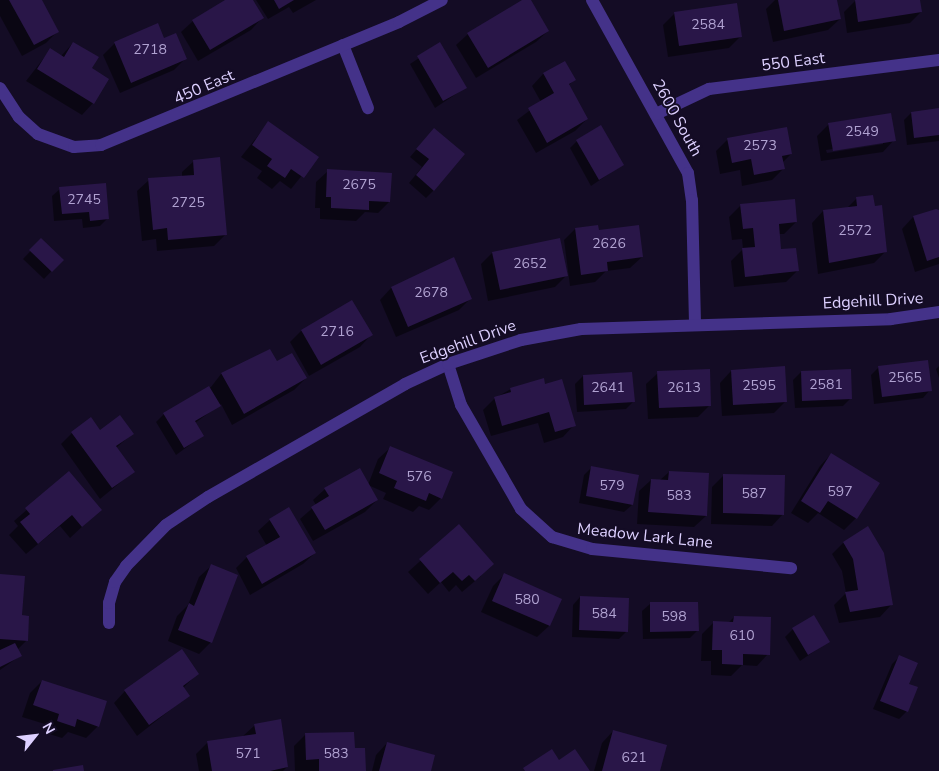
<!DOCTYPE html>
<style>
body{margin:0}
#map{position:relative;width:939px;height:771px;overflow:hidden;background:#140c25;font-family:"Nunito Sans",sans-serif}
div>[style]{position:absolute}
.shadow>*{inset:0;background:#0007}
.building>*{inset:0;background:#291648}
.minor>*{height:12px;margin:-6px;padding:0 6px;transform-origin:6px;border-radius:6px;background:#443289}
span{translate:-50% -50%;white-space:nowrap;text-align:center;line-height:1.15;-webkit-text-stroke:4px #140c25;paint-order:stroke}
.number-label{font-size:14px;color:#b0a2d1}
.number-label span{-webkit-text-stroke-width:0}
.street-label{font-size:16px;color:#ddd0ff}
.north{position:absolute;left:10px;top:711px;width:50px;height:50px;-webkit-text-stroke:4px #140c25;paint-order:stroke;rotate:61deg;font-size:14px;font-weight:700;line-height:20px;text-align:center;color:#ddd0ff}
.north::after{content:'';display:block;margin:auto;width:18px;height:22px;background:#ddd0ff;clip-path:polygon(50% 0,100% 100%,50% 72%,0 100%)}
</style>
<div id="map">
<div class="shadow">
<i style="clip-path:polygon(0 0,41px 0,58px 31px,46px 43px,22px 56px,0 16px)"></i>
<i style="clip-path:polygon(228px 0,251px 0,262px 18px,251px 30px,198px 61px,181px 32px,193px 21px)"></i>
<i style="clip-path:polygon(256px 0,316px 0,293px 13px,289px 7px,268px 19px)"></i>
<i style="clip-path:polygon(525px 0,529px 0,548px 31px,536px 42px,476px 78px,456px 45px,468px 34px)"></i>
<i style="clip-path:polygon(775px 0,836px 0,840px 19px,828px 30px,773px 42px,766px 9px)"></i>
<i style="clip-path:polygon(919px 0,921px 12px,910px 23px,847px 33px,844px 12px,855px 1px)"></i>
<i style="clip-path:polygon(675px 13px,740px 37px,729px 48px,668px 57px,663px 25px)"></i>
<i style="clip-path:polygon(163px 40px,185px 59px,174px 70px,120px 93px,103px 55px,115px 43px)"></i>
<i style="clip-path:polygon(73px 43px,90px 69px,93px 103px,82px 115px,26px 81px,50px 50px,61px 56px)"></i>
<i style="clip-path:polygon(440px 44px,465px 88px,435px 108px,410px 64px)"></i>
<i style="clip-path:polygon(564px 62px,574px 80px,568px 86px,587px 119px,575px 131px,536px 153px,517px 120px,541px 102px,532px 86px,543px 74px)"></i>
<i style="clip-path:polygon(939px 109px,939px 141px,907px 145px,904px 120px,911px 113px)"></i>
<i style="clip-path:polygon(268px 123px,317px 157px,291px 189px,280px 181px,272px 189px,257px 178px,262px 171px,241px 157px)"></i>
<i style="clip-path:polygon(evenodd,829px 124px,894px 140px,883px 152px,821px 161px,817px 136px,829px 124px,883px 141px,883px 144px,827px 153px,826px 150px,883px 141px)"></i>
<i style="clip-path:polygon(786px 128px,791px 154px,782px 163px,783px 169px,772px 180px,742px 186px,740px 170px,720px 174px,716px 151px,727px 140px)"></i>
<i style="clip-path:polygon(434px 129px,434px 190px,426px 198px,409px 183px,422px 167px,410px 157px)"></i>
<i style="clip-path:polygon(577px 141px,622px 165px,591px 186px,570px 148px)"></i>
<i style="clip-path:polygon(194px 161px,226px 234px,214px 246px,157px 251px,156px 239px,142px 241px,137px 191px,149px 180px,182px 177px,182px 172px)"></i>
<i style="clip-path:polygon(328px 171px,389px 202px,378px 213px,365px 212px,356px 221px,320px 219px,320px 208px,315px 208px,316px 182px)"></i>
<i style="clip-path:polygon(60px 189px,108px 218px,100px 226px,83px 228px,82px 219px,54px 221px,52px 196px)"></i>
<i style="clip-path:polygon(857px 198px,886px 251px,874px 263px,818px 274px,812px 223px,823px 211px,846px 209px)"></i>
<i style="clip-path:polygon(741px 205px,796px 222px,784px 234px,779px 234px,780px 251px,797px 271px,786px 282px,734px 287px,731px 261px,743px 249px,742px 239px,732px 240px,729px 217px)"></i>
<i style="clip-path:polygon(939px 210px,939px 264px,915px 272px,902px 229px,913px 217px)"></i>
<i style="clip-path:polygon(575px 229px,598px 232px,642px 257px,630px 268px,606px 271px,595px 282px,570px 286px,564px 240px)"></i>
<i style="clip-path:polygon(41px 240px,62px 260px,44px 279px,23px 259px)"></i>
<i style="clip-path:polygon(492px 253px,566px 276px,555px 287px,488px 301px,481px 264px)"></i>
<i style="clip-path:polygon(453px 259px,470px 299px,459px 310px,396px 337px,380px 300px,391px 288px)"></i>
<i style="clip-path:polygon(301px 331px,371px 335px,360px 347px,309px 376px,290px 342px)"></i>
<i style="clip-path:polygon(277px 363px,306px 378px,294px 390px,232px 425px,221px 404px,195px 423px,202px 436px,176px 455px,156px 422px,164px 414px,211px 387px,221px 374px,234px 367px)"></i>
<i style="clip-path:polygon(939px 366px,939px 378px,936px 369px)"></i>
<i style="clip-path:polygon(879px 367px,930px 390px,923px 398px,874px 404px,871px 375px)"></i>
<i style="clip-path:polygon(731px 371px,786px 401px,774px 413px,722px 416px,720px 383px)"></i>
<i style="clip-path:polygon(801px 372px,851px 398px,843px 406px,795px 408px,793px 380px)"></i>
<i style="clip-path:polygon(658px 373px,710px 405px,698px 417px,648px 419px,646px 384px)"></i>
<i style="clip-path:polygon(583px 376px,633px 402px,626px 409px,577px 412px,575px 384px)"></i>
<i style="clip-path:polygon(545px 386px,574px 425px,563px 437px,544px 443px,538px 423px,491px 436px,483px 410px,495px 398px,511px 389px)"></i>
<i style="clip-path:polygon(72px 433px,132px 434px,116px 448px,133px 472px,100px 499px,61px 444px)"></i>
<i style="clip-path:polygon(390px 448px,441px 498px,429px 510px,419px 506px,413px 512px,383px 499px,386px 493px,368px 485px,377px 500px,365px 512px,313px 541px,300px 519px,316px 505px,313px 500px,325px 489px,368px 485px,378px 459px)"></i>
<i style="clip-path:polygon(831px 454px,856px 518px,844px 530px,818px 513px,808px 523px,791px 513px,820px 466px)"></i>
<i style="clip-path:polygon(592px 467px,632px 505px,624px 512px,579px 503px,584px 475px)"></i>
<i style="clip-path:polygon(669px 472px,706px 516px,694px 527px,637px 524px,639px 491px,651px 480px,660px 480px)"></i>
<i style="clip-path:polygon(69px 473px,100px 510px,70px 538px,60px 526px,26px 554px,9px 535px,18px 526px,14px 521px)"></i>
<i style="clip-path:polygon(724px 475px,783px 514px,772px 526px,711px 524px,712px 487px)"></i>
<i style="clip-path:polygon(270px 520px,315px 553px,303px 564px,250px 595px,236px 568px,247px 557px,267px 546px,258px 531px)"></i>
<i style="clip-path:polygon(459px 526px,481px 576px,462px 592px,456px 585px,449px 592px,441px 582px,428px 594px,408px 572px)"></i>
<i style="clip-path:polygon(844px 542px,891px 605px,880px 617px,839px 623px,834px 605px,846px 593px,842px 571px,832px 554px)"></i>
<i style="clip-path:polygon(211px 566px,211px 642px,199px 654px,168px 641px,177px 616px,188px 605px,199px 577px)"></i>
<i style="clip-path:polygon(0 575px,21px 616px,27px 640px,17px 650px,20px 656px,0 670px)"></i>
<i style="clip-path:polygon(504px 575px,560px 600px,549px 626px,537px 637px,481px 612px,493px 586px)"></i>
<i style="clip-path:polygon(580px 597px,626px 632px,619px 639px,572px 637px,573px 605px)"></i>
<i style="clip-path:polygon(650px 604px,697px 631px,690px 638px,643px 639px,642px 611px)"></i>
<i style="clip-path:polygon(734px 617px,768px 654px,757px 666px,742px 665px,731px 676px,711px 675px,711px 661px,701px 661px,702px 634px,714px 622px,728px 623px)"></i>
<i style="clip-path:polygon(793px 629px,828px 642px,800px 661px,785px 637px)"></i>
<i style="clip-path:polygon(899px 657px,907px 684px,916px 688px,906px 712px,899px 719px,873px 709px,892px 664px)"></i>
<i style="clip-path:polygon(198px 673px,183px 688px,188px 696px,137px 736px,114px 703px,125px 691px)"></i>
<i style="clip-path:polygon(42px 681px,98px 726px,86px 738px,68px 732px,62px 738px,46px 733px,48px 725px,22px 717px,30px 693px)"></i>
<i style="clip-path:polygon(255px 725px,287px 767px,283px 771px,199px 771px,196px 754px,207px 743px,243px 736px)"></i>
<i style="clip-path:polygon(613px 731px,659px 771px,594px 771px,602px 743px)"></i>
<i style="clip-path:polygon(306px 734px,354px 750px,364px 771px,295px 771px,294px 746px)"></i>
<i style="clip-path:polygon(387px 743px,430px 771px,372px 771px,376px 755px)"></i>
</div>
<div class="building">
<i style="clip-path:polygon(9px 0,42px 0,59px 32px,34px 45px)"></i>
<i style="clip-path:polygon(225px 0,253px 0,264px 18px,210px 50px,192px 20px)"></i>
<i style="clip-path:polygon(274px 0,294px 0,279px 9px)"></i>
<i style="clip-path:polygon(522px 0,531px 0,549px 31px,488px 68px,467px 33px)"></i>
<i style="clip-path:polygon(778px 0,837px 0,841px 19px,784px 31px)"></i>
<i style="clip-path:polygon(855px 0,920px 0,922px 12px,858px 22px)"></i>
<i style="clip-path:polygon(737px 3px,742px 37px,679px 46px,674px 12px)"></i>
<i style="clip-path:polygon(158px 23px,164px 38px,176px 33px,187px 59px,131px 83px,114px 42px)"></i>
<i style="clip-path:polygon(73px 42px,99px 57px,92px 68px,109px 79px,94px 104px,37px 69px,50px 48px,64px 57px)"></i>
<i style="clip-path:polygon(440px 42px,467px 88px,443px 101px,417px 56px)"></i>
<i style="clip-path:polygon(565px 61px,576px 80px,569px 84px,588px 119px,547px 143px,528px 108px,554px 93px,543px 73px)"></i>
<i style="clip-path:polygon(939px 108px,939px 135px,914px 138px,911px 112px)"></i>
<i style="clip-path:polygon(891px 113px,896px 141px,833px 151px,828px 123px)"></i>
<i style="clip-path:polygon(268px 121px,319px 157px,304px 178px,291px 169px,285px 178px,267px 166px,272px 159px,252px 145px)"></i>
<i style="clip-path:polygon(601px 125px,624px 165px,599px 180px,576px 140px)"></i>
<i style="clip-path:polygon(787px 127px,792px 154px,782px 156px,785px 169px,754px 175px,751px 159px,732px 163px,727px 138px)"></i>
<i style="clip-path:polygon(434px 128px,465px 154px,434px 191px,416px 175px,429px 159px,416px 149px)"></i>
<i style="clip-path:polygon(220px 157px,227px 235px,168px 240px,167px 228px,153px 230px,148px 178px,194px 175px,193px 160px)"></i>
<i style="clip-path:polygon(327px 169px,392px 173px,390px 202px,369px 201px,369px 210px,331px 208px,331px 197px,326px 197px)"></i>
<i style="clip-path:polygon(106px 183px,109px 219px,90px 221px,89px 212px,62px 214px,59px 187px)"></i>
<i style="clip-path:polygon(873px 195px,875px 206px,882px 205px,887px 252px,829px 263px,823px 210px,857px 206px,856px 197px)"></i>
<i style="clip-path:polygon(795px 199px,797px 222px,779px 224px,781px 249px,796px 248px,799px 271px,745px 277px,742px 248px,755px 247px,753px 228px,743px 229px,740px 204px)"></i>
<i style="clip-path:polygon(936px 209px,939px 210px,939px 257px,927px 261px,913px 216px)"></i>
<i style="clip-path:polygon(598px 225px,599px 230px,639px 225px,643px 257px,607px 262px,608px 271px,581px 275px,575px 228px)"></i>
<i style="clip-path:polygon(41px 238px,64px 260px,52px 272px,29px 250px)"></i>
<i style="clip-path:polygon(560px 238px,568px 276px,500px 290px,492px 252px)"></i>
<i style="clip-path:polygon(454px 257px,472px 299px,408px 327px,391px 287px)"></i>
<i style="clip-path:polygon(352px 300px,373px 335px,321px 365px,301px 330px)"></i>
<i style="clip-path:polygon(270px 349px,277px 361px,292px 353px,307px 378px,244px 414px,221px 373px)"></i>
<i style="clip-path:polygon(928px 360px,932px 391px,882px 397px,878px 366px)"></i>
<i style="clip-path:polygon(785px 366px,787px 402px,733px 405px,731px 370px)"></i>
<i style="clip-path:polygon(710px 369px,711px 406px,659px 408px,657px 371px)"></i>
<i style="clip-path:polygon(851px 369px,852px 399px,802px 401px,801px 371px)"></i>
<i style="clip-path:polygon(632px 372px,635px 402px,584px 405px,583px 375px)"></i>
<i style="clip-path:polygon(544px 378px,545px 384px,562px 379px,576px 426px,555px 432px,549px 412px,502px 426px,494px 397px,511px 392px,510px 388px)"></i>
<i style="clip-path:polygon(209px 386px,221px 406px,195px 421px,204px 436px,184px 448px,163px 413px)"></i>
<i style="clip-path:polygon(120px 415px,134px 434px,116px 446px,135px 472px,112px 488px,71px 432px,91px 417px,100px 430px)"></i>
<i style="clip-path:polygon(390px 446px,453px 472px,442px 499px,429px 493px,426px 501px,394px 488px,397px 481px,379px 473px)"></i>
<i style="clip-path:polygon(831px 453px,880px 483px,857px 519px,828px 501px,820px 513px,801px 501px)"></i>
<i style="clip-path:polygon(591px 466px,639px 475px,633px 505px,586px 496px)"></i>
<i style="clip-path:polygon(360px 468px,378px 500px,325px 530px,311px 507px,329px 496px,324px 488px)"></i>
<i style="clip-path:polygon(69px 471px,102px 510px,82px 527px,72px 515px,38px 544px,20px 522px,30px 514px,25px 508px)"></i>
<i style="clip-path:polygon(669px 471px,709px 473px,707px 516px,648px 512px,651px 479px,668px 480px)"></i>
<i style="clip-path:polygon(723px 474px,785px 475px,784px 515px,723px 513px)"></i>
<i style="clip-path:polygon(289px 507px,316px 553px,262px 584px,246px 556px,280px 537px,269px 519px)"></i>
<i style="clip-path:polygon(459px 524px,494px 564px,475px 581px,469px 575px,462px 581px,453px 572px,440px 583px,419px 559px)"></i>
<i style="clip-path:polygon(868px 526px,884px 553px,893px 605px,850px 612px,845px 592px,858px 590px,853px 559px,843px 542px)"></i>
<i style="clip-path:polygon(211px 564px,238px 575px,212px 643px,178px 630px,189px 603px,194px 606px)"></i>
<i style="clip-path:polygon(504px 573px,562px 599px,550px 626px,492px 601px)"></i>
<i style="clip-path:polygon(0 574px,25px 576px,22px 615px,29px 616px,28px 641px,0 639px)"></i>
<i style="clip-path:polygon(580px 596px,629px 598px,628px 632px,579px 630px)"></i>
<i style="clip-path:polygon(650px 602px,698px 602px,699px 631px,650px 632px)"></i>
<i style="clip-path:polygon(814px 615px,830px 642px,808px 655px,792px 628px)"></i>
<i style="clip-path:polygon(734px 616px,771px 617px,770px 655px,743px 654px,743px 665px,722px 664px,722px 650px,712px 650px,713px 621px,733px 622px)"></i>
<i style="clip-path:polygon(15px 643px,22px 656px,0 667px,0 650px)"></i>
<i style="clip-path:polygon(182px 649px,199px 674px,183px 686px,190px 696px,149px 725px,124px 690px)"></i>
<i style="clip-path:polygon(899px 655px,918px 663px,909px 684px,918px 687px,908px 712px,880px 701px)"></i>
<i style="clip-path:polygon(42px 680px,107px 701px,99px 727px,77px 719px,75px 727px,57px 721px,59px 714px,33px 705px)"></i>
<i style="clip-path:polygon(281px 719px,288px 767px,270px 771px,212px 771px,207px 741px,256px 734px,254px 724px)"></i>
<i style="clip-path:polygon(613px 730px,667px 745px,660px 771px,602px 771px)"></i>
<i style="clip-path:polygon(354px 732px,355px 748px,365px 748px,366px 771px,319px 771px,319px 759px,306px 760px,305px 733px)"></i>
<i style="clip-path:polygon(387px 742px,435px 755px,431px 771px,379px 771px)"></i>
<i style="clip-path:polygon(552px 749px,559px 760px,575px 749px,590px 771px,525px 771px,523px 768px)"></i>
<i style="clip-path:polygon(83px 765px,84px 771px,53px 771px,53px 770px)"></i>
</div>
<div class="minor">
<i style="left:592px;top:0;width:198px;rotate:61deg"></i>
<i style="left:688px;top:173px;width:27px;rotate:82deg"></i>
<i style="left:692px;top:200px;width:124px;rotate:88.6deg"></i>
<i style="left:343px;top:45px;width:68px;rotate:68.4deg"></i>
<i style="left:0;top:88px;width:35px;rotate:57deg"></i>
<i style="left:19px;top:117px;width:25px;rotate:42deg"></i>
<i style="left:38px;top:134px;width:38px;rotate:20deg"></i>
<i style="left:74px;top:147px;width:27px;rotate:-4deg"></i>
<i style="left:101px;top:145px;width:322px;rotate:-22.4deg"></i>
<i style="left:399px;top:22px;width:48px;rotate:-27.1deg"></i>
<i style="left:656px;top:114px;width:59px;rotate:-25.3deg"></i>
<i style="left:709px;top:89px;width:232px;rotate:-7.2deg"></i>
<i style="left:448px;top:364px;width:43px;rotate:72.4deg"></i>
<i style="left:461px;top:405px;width:120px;rotate:60deg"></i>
<i style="left:521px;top:509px;width:42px;rotate:42.1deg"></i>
<i style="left:552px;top:537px;width:42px;rotate:16.7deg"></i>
<i style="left:592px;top:549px;width:200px;rotate:5.5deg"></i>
<i style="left:109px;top:623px;width:20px;rotate:-90deg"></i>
<i style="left:109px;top:603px;width:22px;rotate:-74deg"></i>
<i style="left:115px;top:582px;width:19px;rotate:-55deg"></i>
<i style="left:126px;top:566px;width:57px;rotate:-45.7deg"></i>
<i style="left:166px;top:525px;width:50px;rotate:-33.7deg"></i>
<i style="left:208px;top:497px;width:227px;rotate:-29.8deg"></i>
<i style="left:405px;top:384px;width:47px;rotate:-24.9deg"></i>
<i style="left:448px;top:364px;width:77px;rotate:-18.2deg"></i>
<i style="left:521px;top:340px;width:61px;rotate:-10.4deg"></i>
<i style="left:581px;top:329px;width:310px;rotate:-1.8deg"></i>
<i style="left:891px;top:319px;width:49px;rotate:-8.3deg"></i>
</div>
<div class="number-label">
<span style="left:708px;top:25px">2584</span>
<span style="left:150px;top:50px">2718</span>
<span style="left:862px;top:132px">2549</span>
<span style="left:760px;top:146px">2573</span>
<span style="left:359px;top:185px">2675</span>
<span style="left:84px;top:200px">2745</span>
<span style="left:188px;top:203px">2725</span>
<span style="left:855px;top:231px">2572</span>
<span style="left:609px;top:244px">2626</span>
<span style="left:530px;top:264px">2652</span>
<span style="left:431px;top:293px">2678</span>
<span style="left:337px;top:332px">2716</span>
<span style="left:905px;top:378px">2565</span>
<span style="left:826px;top:385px">2581</span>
<span style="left:759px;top:386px">2595</span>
<span style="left:608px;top:388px">2641</span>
<span style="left:684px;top:388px">2613</span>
<span style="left:419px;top:477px">576</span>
<span style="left:612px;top:486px">579</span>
<span style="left:840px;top:492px">597</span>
<span style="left:754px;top:494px">587</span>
<span style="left:679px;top:496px">583</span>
<span style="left:527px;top:600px">580</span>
<span style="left:604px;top:614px">584</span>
<span style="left:674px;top:617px">598</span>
<span style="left:742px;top:636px">610</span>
<span style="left:248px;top:754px">571</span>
<span style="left:336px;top:754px">583</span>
<span style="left:634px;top:758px">621</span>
</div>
<div class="street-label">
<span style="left:793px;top:62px;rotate:-7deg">550 East</span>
<span style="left:204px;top:87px;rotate:-23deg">450 East</span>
<span style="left:677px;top:118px;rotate:61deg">2600 South</span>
<span style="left:873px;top:301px;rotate:-3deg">Edgehill Drive</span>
<span style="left:468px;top:342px;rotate:-20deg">Edgehill Drive</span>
<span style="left:645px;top:536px;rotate:6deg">Meadow Lark Lane</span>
</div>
<div class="north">N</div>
</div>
